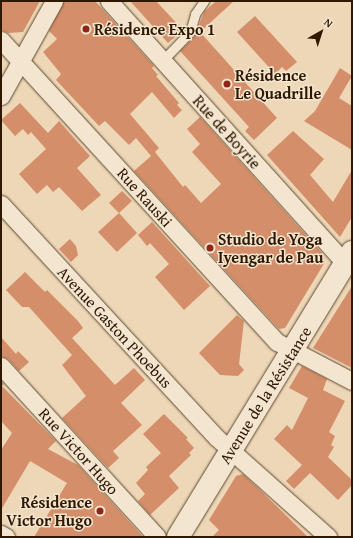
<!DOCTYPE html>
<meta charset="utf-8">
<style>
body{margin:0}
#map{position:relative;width:353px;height:538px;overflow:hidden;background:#edd7b7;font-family:"Gentium Book Plus",serif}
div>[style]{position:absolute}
.building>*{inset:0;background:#d58e6a}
.roads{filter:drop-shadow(0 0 1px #5e482e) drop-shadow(0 0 1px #5e482e)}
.lane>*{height:9px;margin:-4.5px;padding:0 4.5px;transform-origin:4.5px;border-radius:4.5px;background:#f3e5d0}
.street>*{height:17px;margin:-8.5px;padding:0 8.5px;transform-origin:8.5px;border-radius:8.5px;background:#f3e5d0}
.secondary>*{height:22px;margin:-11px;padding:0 11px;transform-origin:11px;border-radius:11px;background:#f3e5d0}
.dots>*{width:11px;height:11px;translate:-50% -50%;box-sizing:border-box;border:2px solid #f3e5d0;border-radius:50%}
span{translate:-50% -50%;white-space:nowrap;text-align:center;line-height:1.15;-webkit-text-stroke:3px #f3e5d0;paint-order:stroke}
.poi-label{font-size:16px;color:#2e1800;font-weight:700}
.left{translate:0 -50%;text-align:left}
.right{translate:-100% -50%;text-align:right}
.street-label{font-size:16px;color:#2e1800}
.frame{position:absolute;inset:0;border:2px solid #2e1800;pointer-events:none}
.north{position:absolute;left:301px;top:12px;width:40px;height:40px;-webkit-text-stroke:3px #f3e5d0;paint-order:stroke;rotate:39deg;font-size:11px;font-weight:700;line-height:16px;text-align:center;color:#2e1800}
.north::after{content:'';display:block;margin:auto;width:14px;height:18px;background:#2e1800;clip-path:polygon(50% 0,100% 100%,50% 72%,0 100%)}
</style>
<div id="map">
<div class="building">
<i style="clip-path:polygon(1px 1px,40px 1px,23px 32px,9px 33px,1px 30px)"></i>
<i style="clip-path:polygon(64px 1px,95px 1px,154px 66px,152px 68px,158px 75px,156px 76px,179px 103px,177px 105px,182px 110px,174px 118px,152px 92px,130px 114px,159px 148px,155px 152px,183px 187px,185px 185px,201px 203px,221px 184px,192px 152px,200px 144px,187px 129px,200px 117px,323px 254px,325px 262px,285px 328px,279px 329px,134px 171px,151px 156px,136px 138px,129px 145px,105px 121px,99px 126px,56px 80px,61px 74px,43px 52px,57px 39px,49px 31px)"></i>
<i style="clip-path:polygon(130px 1px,156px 1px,183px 30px,168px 43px)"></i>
<i style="clip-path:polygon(216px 1px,234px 1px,200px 32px,277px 118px,254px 140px,245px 131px,249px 127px,180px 51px,195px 36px,204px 12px)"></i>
<i style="clip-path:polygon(255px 16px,297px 62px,286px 71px,282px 67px,275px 74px,237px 32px)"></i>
<i style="clip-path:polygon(340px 68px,352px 76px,339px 98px,352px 106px,352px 150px,304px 121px,315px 111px)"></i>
<i style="clip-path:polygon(20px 103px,48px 133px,59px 121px,90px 156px,77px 168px,101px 195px,82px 211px,59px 187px,53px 192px,47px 185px,37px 194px,19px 174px,46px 149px,31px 132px,28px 135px,23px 129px,15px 136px,1px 120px)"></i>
<i style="clip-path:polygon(293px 131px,324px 159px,310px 175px,333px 202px,352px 170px,352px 217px,340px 237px,267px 155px)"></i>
<i style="clip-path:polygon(122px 191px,132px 201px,119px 213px,109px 203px)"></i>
<i style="clip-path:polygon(119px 213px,137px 233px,117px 252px,98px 232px)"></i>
<i style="clip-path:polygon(152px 222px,210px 286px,184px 310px,155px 277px,169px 264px,150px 243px,147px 246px,138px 235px)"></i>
<i style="clip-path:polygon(70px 239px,76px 246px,78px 255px,71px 262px,59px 249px)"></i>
<i style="clip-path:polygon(25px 272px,45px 292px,47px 290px,78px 321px,83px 328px,72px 338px,115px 385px,134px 368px,145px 380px,121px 403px,142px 425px,113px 451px,119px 458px,108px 468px,62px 418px,86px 396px,62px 365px,72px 355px,29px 307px,22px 307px,6px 290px)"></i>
<i style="clip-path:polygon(352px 286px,352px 368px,313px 348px)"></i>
<i style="clip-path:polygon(237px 315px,244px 321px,239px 364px,244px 370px,238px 376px,220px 375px,199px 353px)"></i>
<i style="clip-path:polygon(1px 337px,16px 354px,18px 351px,29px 362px,19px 371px,8px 359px,1px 356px)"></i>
<i style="clip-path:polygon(302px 366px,327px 379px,323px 390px,345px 401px,329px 432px,335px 436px,331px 445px,334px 447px,328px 457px,352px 480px,352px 485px,338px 500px,310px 473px,294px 489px,286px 481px,302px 465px,274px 439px,287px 425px,292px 430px,308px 398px,289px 388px)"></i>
<i style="clip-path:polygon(1px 381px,4px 384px,2px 386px,56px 441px,48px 449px,78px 465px,143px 537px,34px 537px,67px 483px,30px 461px,1px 510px,1px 450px,12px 433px,1px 421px)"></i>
<i style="clip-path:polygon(164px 414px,188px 438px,186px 439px,194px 448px,189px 453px,191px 455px,169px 476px,179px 488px,150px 515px,138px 501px,145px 494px,136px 483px,148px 470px,146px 467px,161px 453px,143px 434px)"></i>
<i style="clip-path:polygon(243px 474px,258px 488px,308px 537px,212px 537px,219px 530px,209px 520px,236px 476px)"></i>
</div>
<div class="roads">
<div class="lane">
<i style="left:163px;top:60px;width:39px;rotate:-46deg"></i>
<i style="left:190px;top:32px;width:19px;rotate:-74deg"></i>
<i style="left:195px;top:14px;width:16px;rotate:-55deg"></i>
</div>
<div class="street">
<i style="left:109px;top:1px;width:353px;rotate:48deg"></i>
<i style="left:1px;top:40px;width:409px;rotate:47.6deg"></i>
<i style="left:277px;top:342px;width:85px;rotate:27.5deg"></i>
<i style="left:1px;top:96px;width:109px;rotate:-60.8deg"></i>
<i style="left:1px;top:204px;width:318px;rotate:47.3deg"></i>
<i style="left:217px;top:438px;width:149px;rotate:41.7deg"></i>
<i style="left:1px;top:366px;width:231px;rotate:47.6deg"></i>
<i style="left:1px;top:534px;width:6px;rotate:31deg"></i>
</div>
<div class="secondary">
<i style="left:178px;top:537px;width:334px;rotate:-58.6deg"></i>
</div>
</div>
<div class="dots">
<i style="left:86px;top:29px;background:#8f2418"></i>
<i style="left:227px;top:84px;background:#8f2418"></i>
<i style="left:210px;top:248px;background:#8f2418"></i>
<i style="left:100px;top:511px;background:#8f2418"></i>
</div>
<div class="poi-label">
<span class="left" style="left:94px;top:29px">Résidence Expo 1</span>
<span class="left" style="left:235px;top:84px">Résidence<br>Le Quadrille</span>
<span class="left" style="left:218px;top:248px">Studio de Yoga<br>Iyengar de Pau</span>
<span class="right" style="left:92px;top:511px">Résidence<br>Victor Hugo</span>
</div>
<div class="street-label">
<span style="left:227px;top:132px;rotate:48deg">Rue de Boyrie</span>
<span style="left:145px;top:197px;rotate:48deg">Rue Rauski</span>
<span style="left:115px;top:327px;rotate:47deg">Avenue Gaston Phoebus</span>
<span style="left:265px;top:395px;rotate:-58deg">Avenue de la Résistance</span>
<span style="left:79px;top:451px;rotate:48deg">Rue Victor Hugo</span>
</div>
<div class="frame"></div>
<div class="north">N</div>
</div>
